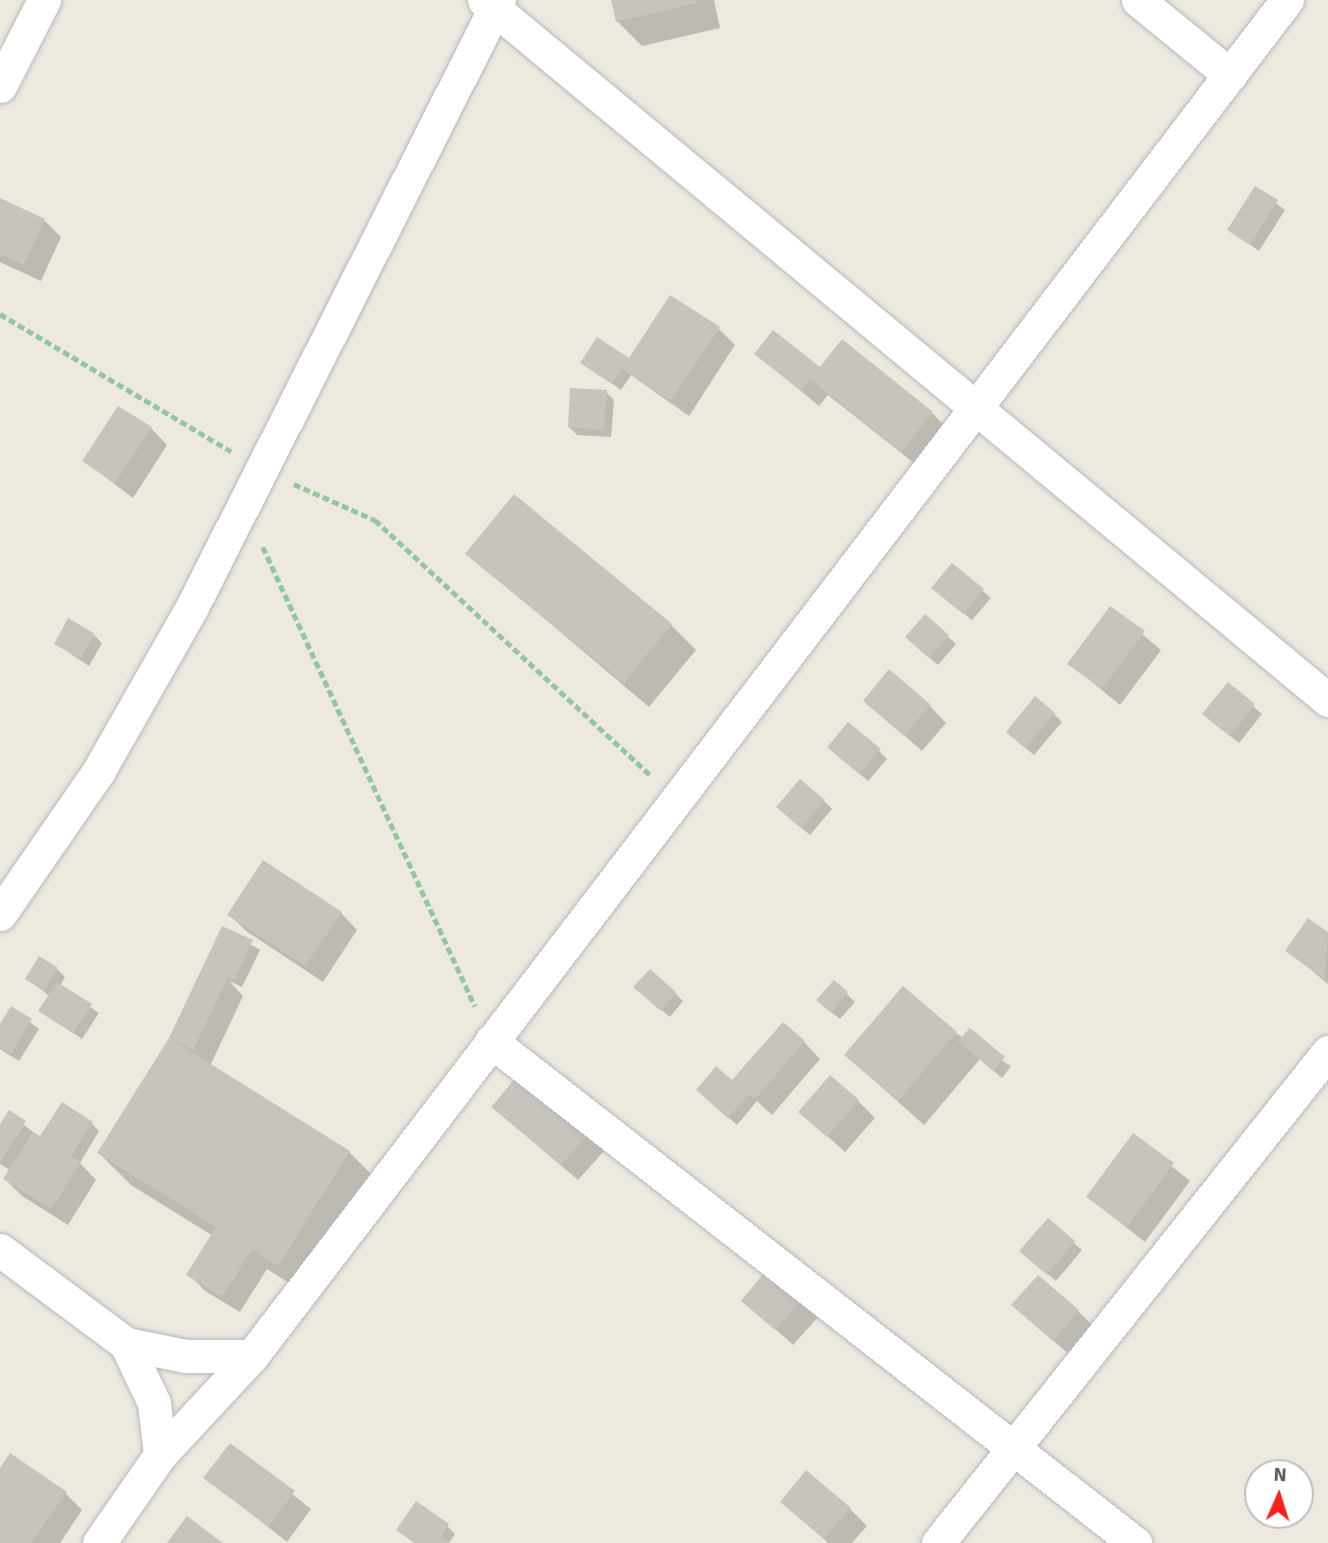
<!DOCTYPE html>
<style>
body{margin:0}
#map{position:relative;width:1328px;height:1543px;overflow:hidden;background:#ede9df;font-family:Signika,sans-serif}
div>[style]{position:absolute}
.shadow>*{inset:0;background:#0003}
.building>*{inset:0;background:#c8c3bc}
.path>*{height:4.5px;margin-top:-2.25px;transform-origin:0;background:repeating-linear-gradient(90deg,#92c89e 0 7px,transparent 0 10.5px)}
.roads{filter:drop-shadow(0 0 2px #b5b9be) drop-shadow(0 0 2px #b5b9be)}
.minor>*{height:33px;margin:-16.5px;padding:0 16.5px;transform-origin:16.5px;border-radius:16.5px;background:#fff}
span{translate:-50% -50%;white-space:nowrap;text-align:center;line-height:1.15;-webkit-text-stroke:5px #fff;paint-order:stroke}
.north{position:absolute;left:1244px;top:1459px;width:70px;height:70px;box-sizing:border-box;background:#fff;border:2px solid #bcbec0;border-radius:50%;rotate:3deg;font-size:19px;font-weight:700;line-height:28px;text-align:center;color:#585d62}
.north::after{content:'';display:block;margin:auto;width:24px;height:32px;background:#f7211b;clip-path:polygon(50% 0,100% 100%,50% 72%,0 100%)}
</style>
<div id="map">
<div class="shadow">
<i style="clip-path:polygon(612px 0,714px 0,720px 28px,642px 46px,617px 21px)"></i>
<i style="clip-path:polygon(1256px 188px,1285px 210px,1259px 251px,1230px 230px)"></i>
<i style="clip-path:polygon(0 200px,44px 220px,61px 237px,41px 281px,0 262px)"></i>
<i style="clip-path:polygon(719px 329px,735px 345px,689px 416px,631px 375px,621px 390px,582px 362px,628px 359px)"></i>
<i style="clip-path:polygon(757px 354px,821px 370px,932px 413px,949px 430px,919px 467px,828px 395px,819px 406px)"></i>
<i style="clip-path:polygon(606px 392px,614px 400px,611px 437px,577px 435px,569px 427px)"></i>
<i style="clip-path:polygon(151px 428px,167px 445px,133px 498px,84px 461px)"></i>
<i style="clip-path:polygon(468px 554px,671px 625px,696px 650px,649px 707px)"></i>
<i style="clip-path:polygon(952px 565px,991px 598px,972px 620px,941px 595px)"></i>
<i style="clip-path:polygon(1111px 608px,1161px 650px,1120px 705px,1070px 664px)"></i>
<i style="clip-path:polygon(925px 616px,956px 644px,938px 665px,915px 645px)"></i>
<i style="clip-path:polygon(94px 635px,102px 643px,89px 666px,56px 644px)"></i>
<i style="clip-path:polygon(1228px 685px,1262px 714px,1239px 743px,1212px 722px)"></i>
<i style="clip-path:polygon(865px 701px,930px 706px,946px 723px,922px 751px)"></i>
<i style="clip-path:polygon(1054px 714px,1062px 722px,1034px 755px,1016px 740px)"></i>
<i style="clip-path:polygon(879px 751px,887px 759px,868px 781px,837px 755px)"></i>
<i style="clip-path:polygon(824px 801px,832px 809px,810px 835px,786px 815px)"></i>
<i style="clip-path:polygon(341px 913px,357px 930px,323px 982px,246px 931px,229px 914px)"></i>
<i style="clip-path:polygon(1308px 920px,1328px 934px,1328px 984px,1287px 950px)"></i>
<i style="clip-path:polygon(223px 929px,260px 950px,242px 987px,229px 981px,243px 996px,210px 1066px,349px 1152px,381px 1184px,311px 1297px,267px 1269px,240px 1312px,205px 1291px,189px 1274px,213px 1236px,131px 1185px,99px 1153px,170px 1039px)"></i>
<i style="clip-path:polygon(57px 969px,65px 977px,60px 986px,99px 1013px,82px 1039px,40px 1011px,49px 996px,27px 978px)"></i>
<i style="clip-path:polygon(834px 982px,855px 1002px,840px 1019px,826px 1008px)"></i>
<i style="clip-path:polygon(675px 993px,683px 1001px,670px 1017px,644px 995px)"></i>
<i style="clip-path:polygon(12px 1009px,39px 1029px,19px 1061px,0 1049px,0 1028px)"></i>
<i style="clip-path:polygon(956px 1033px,1011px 1066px,1002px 1078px,980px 1059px,924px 1125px,846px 1055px)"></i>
<i style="clip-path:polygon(804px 1042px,820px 1059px,772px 1115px,757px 1101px,737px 1125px,706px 1098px,738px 1088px)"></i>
<i style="clip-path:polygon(858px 1101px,875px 1118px,845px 1152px,801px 1112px)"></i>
<i style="clip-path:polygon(493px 1107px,588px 1134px,604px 1151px,578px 1180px)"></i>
<i style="clip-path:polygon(9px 1113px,47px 1143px,91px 1123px,99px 1131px,80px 1163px,96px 1180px,68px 1225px,22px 1196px,5px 1179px,10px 1170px,0 1164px,0 1128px)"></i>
<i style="clip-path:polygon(1133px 1135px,1190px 1181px,1145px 1242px,1088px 1197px)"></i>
<i style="clip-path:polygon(1048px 1221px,1082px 1250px,1056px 1281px,1030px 1259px)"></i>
<i style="clip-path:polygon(769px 1271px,819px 1316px,793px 1345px,743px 1300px)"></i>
<i style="clip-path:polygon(1013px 1305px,1078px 1311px,1095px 1328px,1071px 1356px)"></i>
<i style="clip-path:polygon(230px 1445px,311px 1509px,287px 1542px,205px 1477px)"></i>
<i style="clip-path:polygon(0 1471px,66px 1494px,82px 1510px,60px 1543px,0 1543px)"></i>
<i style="clip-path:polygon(782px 1501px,850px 1509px,867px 1526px,852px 1543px,828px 1543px)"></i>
<i style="clip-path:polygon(447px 1526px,455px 1534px,449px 1543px,414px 1543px,398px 1530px)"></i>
</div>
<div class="building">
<i style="clip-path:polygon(611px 0,696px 0,696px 3px,616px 22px)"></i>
<i style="clip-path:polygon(1255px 186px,1278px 200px,1250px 245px,1227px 230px)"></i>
<i style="clip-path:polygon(0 198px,45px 219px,24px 265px,0 254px)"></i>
<i style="clip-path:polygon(670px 295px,720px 327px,671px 401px,622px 369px,612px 384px,580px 363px,597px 337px,629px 358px)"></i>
<i style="clip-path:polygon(773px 330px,820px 367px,842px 339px,933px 412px,901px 452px,810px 379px,801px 391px,754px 354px)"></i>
<i style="clip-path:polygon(570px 388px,607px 390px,604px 430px,568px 427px)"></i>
<i style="clip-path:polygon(118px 406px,152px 427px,115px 483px,82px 461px)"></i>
<i style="clip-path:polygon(514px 494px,672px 624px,624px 683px,465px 554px)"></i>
<i style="clip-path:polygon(952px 563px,984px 589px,963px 614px,931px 588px)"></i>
<i style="clip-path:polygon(1110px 606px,1145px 631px,1102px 689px,1067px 664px)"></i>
<i style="clip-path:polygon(925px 614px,949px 635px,929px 658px,905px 637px)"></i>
<i style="clip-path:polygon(68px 618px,95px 634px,81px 659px,54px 644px)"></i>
<i style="clip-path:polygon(889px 669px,931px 705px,904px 736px,863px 701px)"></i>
<i style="clip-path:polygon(1228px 682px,1255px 704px,1230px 736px,1202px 714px)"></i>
<i style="clip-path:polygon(1035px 696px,1055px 713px,1025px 748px,1006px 732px)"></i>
<i style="clip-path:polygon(848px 722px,881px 749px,859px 774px,827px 747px)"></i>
<i style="clip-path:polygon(800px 779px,825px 800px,801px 828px,776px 807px)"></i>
<i style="clip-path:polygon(263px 860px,342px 912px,305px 966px,227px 915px)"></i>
<i style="clip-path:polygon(1308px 918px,1328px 932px,1325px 979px,1285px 951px)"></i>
<i style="clip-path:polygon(222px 926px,253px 940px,234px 980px,228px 977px,193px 1050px,169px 1038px,350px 1151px,278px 1266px,252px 1249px,222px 1297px,186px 1275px,216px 1227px,97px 1153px,169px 1038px)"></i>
<i style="clip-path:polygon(39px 956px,58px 968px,44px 991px,25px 979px)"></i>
<i style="clip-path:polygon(650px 969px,676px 992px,661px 1011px,633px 987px)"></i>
<i style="clip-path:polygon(834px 980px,848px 992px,831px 1013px,816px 1000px)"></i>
<i style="clip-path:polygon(57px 982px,92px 1004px,73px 1033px,38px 1011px)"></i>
<i style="clip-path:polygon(903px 986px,957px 1032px,898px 1101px,844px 1055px)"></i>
<i style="clip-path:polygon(11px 1006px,32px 1019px,11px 1054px,0 1047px,0 1024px)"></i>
<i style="clip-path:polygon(783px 1022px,805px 1041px,755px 1099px,749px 1094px,728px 1118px,696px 1090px,716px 1066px,732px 1080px)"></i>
<i style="clip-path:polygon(970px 1028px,1005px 1057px,993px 1071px,958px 1041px)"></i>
<i style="clip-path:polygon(519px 1074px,589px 1133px,561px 1165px,491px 1107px)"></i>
<i style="clip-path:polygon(830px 1075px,859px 1100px,827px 1137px,798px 1112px)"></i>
<i style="clip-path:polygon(62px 1102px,93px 1122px,71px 1156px,81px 1162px,51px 1209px,3px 1179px,33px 1132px,40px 1136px)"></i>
<i style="clip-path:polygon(9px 1110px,26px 1121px,0 1163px,0 1124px)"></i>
<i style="clip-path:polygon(1133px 1133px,1174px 1163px,1127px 1227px,1086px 1197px)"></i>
<i style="clip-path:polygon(1048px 1218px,1075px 1241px,1047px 1275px,1019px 1251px)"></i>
<i style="clip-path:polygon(768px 1268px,803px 1298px,775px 1330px,741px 1301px)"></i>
<i style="clip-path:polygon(1038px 1275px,1079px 1310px,1053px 1341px,1011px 1305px)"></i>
<i style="clip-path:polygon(230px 1443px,295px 1491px,269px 1527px,203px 1478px)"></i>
<i style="clip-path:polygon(10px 1453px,67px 1492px,31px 1543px,0 1543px,0 1468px)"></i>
<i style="clip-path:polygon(806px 1470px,851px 1508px,824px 1539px,780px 1502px)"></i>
<i style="clip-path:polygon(416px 1501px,449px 1524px,441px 1536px,450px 1543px,415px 1543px,396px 1530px)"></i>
<i style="clip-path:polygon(187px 1516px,223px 1543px,167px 1543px)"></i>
</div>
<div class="path">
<i style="left:0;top:314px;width:269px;rotate:30.7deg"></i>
<i style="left:294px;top:484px;width:89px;rotate:24deg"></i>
<i style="left:375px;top:520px;width:375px;rotate:42.8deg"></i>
<i style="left:263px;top:547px;width:506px;rotate:65.21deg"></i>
</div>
<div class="roads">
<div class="minor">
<i style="left:484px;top:0;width:1097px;rotate:39.67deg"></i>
<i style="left:1138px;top:0;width:119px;rotate:39.2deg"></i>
<i style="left:0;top:86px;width:97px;rotate:-62.9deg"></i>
<i style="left:0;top:914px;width:173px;rotate:-55.4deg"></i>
<i style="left:98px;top:772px;width:190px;rotate:-60.3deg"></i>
<i style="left:192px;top:607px;width:680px;rotate:-63.17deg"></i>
<i style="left:491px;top:1041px;width:817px;rotate:37.94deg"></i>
<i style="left:0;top:1250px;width:157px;rotate:36.7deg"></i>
<i style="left:126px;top:1344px;width:61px;rotate:11.3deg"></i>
<i style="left:186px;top:1356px;width:66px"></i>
<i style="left:126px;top:1344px;width:65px;rotate:64.6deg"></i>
<i style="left:154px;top:1403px;width:52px;rotate:83.4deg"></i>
<i style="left:99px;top:1543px;width:107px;rotate:-55.3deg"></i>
<i style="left:160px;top:1455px;width:135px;rotate:-47.1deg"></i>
<i style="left:252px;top:1356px;width:1706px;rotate:-52.65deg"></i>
<i style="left:938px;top:1543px;width:627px;rotate:-51.54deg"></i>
</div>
</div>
<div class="north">N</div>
</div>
